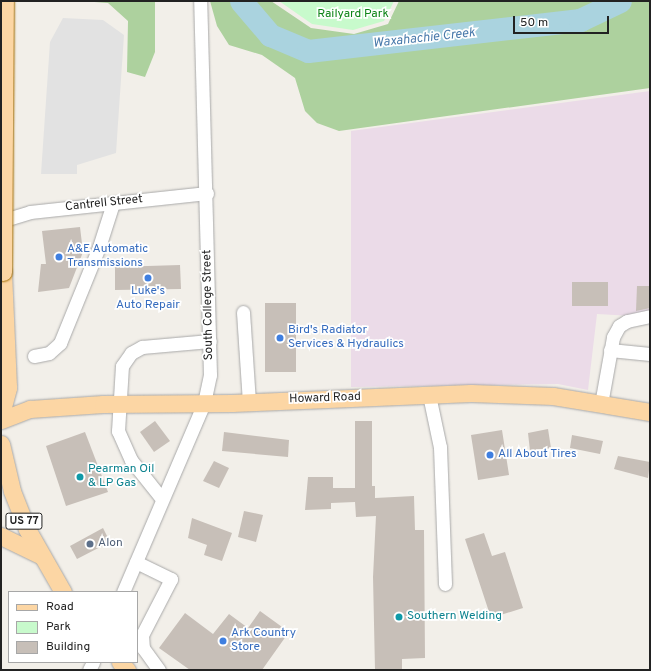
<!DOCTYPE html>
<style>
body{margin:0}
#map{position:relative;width:651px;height:671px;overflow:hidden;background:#f2efe9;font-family:Overpass,sans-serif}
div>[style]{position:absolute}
.industrial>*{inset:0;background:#ebdbe8}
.forest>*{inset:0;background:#add19e}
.park>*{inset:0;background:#c8facc}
.parking>*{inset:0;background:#e2e2e2}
.river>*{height:23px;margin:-11.5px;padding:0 11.5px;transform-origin:11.5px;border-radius:11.5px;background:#aad3df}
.building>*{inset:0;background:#c7bfb8}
.roads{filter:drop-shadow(0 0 1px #a9a9a9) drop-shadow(0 0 1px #a9a9a9)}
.minor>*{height:13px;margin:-6.5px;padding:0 6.5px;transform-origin:6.5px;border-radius:6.5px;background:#fff}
.major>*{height:17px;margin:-8.5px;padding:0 8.5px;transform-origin:8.5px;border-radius:8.5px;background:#fcd6a4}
.bridges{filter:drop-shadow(0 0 1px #a06b00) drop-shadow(0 0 1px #a06b00)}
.major-bridge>*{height:17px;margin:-8.5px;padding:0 8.5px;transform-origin:8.5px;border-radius:8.5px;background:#fcd6a4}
.dots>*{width:11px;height:11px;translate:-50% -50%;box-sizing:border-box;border:2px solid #fff;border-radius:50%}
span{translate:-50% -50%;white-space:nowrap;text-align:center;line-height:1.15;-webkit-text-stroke:3.5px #fff;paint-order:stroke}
.shield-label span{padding:1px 3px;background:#fff;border:1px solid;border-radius:3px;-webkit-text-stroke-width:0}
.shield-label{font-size:11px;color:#222;font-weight:700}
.park-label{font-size:12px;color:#0c8416}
.street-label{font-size:12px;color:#222}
.shop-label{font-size:12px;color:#366cbe}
.left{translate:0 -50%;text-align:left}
.culture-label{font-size:12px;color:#0d838f}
.service-label{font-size:12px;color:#4e5e75}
.water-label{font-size:13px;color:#4a7aab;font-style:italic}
.frame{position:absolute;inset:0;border:2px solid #222;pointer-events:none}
.legend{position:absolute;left:8px;top:591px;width:130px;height:72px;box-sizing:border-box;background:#fff;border:1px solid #a7a7a7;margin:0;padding:5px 7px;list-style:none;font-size:12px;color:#222}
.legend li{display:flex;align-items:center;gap:8px;height:20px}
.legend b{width:20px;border:1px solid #a7a7a7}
.scale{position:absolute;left:513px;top:16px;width:96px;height:18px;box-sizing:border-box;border:2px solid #222;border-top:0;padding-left:5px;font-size:12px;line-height:14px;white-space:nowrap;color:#222;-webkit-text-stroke:3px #fff;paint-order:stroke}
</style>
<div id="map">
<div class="industrial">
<i style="clip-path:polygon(650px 91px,650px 317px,597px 314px,588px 390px,558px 384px,351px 387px,351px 131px)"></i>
</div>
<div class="forest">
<i style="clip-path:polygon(81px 1px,155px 1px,155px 52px,145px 77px,127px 72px,128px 21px,108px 3px)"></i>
<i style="clip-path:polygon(210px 1px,271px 1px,311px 28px,354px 34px,388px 24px,399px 1px,650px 1px,650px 88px,339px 131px,317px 123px,305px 111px,295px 78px,262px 55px,229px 45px,217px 26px)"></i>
</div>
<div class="park">
<i style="clip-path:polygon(279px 1px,394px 1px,384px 21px,353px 30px,312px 24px)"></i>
</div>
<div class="parking">
<i style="clip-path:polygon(63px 18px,103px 20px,124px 35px,116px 153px,77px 165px,77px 174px,41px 174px,50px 42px)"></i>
</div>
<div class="river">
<i style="left:241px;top:1px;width:45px;rotate:49.5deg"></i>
<i style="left:270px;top:35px;width:41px;rotate:22.8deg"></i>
<i style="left:308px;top:51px;width:274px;rotate:-6.5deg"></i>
<i style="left:580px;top:20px;width:44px;rotate:-25.4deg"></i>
</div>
<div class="building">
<i style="clip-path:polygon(80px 227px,83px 252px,69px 288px,38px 292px,41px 264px,46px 264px,42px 231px)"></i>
<i style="clip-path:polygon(180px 265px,181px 289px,115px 290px,115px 267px)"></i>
<i style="clip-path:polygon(572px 282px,608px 282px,608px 306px,572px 306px)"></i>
<i style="clip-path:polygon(637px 286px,650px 286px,650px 308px,636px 311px)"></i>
<i style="clip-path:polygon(265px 303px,296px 303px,296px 372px,265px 372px)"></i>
<i style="clip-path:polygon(155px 421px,170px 441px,154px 452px,140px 432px)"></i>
<i style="clip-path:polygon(355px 421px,372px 421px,372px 486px,375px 486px,375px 498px,414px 496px,415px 530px,424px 530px,425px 658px,402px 659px,402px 670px,375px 670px,373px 577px,376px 516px,356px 517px,355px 502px,331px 503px,331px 509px,305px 510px,308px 477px,333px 477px,333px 488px,355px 488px)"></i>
<i style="clip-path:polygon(548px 429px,551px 448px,530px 451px,528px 433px)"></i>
<i style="clip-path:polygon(502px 430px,509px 475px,478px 480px,471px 435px)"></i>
<i style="clip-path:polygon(85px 432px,108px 492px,66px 506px,46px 446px)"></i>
<i style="clip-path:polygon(224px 432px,289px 440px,288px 457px,222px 451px)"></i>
<i style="clip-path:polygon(572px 435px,603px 441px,600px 454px,570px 448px)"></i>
<i style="clip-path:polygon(618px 456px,650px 462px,648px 478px,614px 469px)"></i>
<i style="clip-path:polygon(214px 461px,229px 468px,219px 488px,203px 481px)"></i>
<i style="clip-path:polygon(244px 511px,263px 515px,256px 542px,238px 537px)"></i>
<i style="clip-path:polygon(192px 518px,232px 533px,222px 561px,204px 555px,207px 545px,188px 538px)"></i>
<i style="clip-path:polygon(103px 528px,110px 542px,77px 559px,70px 546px)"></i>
<i style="clip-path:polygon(484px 533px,492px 556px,505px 552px,523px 608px,491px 618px,465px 539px)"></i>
<i style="clip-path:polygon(260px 611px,289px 632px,262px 670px,190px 670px,159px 648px,185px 613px,213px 634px,229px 614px,248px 628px)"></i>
</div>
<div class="roads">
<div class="minor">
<i style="left:1px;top:221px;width:30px;rotate:-17deg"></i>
<i style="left:30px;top:212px;width:178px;rotate:-6.1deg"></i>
<i style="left:243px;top:312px;width:90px;rotate:86.2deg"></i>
<i style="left:610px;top:350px;width:40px;rotate:5.7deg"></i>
<i style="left:34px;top:356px;width:15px;rotate:-11deg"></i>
<i style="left:49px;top:353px;width:15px;rotate:-42deg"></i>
<i style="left:60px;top:343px;width:104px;rotate:-67.9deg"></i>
<i style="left:99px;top:247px;width:46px;rotate:-72.3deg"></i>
<i style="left:429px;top:395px;width:53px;rotate:78.1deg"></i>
<i style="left:440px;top:447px;width:137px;rotate:87.9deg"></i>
<i style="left:601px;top:404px;width:68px;rotate:-79.8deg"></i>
<i style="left:613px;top:337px;width:13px;rotate:-61deg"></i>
<i style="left:619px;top:326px;width:9px;rotate:-32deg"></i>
<i style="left:627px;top:321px;width:24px;rotate:-12deg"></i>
<i style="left:162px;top:499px;width:50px;rotate:-128.5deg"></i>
<i style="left:131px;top:460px;width:32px;rotate:-114deg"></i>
<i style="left:118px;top:431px;width:65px;rotate:-86.5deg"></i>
<i style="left:122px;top:366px;width:16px;rotate:-55deg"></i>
<i style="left:131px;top:353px;width:13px;rotate:-29deg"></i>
<i style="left:142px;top:347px;width:68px;rotate:-5deg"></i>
<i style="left:136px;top:562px;width:39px;rotate:26deg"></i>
<i style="left:171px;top:579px;width:63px;rotate:117.4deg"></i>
<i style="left:142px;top:635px;width:13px;rotate:86deg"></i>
<i style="left:143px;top:648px;width:27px;rotate:54deg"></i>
<i style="left:123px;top:592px;width:206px;rotate:-66.8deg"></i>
<i style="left:204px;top:403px;width:29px;rotate:-78deg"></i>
<i style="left:210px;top:375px;width:374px;rotate:-91.5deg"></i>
<i style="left:89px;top:670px;width:9px;rotate:-63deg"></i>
</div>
<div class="major">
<i style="left:1px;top:414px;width:28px;rotate:-75deg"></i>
<i style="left:8px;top:387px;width:115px;rotate:-92.5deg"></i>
<i style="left:1px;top:420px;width:31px;rotate:-21deg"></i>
<i style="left:30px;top:409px;width:73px;rotate:-3.9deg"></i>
<i style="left:103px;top:404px;width:129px;rotate:-0.4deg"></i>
<i style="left:232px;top:403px;width:239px;rotate:-2.4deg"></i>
<i style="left:471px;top:393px;width:82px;rotate:2.1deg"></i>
<i style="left:553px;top:396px;width:98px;rotate:9.4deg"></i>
<i style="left:1px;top:444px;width:48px;rotate:76.8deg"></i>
<i style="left:12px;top:491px;width:41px;rotate:68.5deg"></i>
<i style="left:27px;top:529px;width:73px;rotate:60.3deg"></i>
<i style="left:1px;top:536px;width:43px;rotate:26deg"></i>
<i style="left:120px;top:662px;width:11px;rotate:49deg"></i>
</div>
</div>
<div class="bridges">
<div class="major-bridge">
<i style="left:3px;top:272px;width:271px;rotate:-89.6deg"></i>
</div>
</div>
<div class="dots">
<i style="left:59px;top:257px;background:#3f7fe0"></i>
<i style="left:148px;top:278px;background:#3f7fe0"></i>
<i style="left:280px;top:338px;background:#3f7fe0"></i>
<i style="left:490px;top:455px;background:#3f7fe0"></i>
<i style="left:80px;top:477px;background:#0f9aa8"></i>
<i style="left:90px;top:544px;background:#5c6f8a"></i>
<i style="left:399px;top:617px;background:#0f9aa8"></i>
<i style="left:223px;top:641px;background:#3f7fe0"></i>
</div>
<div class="shield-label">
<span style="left:24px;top:521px">US 77</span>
</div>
<div class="park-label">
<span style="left:353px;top:15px">Railyard Park</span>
</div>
<div class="street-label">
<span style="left:104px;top:204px;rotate:-6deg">Cantrell Street</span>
<span style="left:209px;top:305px;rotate:-91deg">South College Street</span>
<span style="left:325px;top:399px;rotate:-2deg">Howard Road</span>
</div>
<div class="shop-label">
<span class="left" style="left:67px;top:257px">A&amp;E Automatic<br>Transmissions</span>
<span style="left:148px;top:299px">Luke's<br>Auto Repair</span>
<span class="left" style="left:288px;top:338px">Bird's Radiator<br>Services &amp; Hydraulics</span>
<span class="left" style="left:498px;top:455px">All About Tires</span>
<span class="left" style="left:231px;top:641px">Ark Country<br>Store</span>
</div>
<div class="culture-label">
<span class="left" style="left:88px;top:477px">Pearman Oil<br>&amp; LP Gas</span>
<span class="left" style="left:407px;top:617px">Southern Welding</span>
</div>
<div class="service-label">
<span class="left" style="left:98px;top:544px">Alon</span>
</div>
<div class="water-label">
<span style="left:424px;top:39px;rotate:-6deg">Waxahachie Creek</span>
</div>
<div class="frame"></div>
<ul class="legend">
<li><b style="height:5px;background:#fcd6a4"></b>Road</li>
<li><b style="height:11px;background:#c8facc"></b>Park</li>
<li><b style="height:11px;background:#c7bfb8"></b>Building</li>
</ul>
<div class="scale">50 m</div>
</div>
